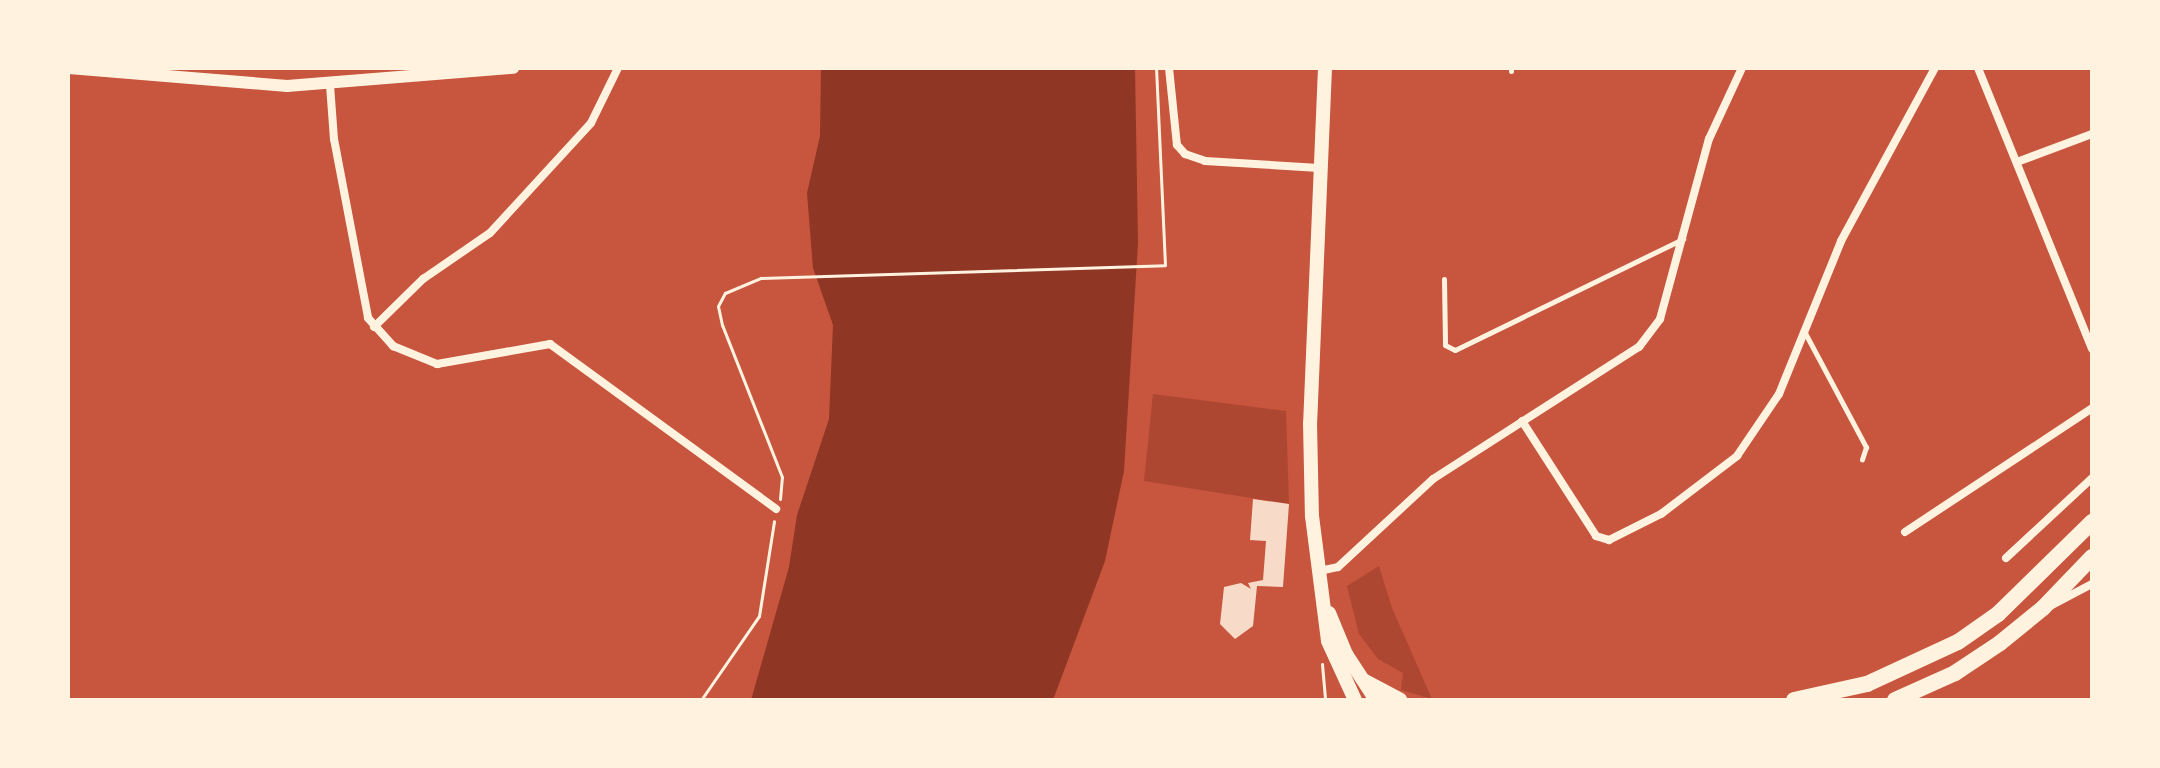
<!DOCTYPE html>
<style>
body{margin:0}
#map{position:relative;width:2160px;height:768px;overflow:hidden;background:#c8553d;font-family:Jost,sans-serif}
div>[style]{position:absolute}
.green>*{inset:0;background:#ae4732}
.water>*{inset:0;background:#8f3625}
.building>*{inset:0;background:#f7dbc8}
.path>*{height:3px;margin:-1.5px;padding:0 1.5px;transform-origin:1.5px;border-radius:1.5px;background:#fff3e0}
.service>*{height:5px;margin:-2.5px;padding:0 2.5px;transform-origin:2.5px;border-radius:2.5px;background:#fff3e0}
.minor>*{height:8px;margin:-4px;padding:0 4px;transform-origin:4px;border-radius:4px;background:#fff3e0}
.tertiary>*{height:12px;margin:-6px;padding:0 6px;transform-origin:6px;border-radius:6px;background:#fff3e0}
.secondary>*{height:14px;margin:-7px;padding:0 7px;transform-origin:7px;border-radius:7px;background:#fff3e0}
.primary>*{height:16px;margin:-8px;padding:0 8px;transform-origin:8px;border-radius:8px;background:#fff3e0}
span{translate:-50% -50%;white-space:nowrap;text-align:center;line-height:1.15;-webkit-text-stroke:7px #fff3e0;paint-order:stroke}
.frame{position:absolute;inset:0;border:70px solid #fff3e0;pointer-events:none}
</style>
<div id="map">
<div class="green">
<i style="clip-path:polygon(1153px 394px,1286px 411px,1289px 504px,1144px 481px)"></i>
<i style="clip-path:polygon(1379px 566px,1392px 608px,1432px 699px,1401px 690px,1403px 673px,1378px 659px,1359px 634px,1347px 586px)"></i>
</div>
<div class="water">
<i style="clip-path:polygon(821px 68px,1135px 68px,1138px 243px,1124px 471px,1105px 561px,1053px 700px,751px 700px,789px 567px,797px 515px,829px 419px,833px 325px,813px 268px,807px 193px,820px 136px)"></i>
</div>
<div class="building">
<i style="clip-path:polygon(1253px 499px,1289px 504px,1283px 587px,1257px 586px,1253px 626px,1235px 639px,1220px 624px,1224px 587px,1241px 583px,1251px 589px,1248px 583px,1263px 580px,1266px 541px,1250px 540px)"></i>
</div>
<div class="path">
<i style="left:780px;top:499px;width:22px;rotate:-85deg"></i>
<i style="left:782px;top:477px;width:163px;rotate:-111.5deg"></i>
<i style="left:722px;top:325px;width:19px;rotate:-102deg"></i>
<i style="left:718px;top:306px;width:15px;rotate:-62deg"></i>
<i style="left:725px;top:293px;width:39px;rotate:-23deg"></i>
<i style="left:761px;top:278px;width:404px;rotate:-1.8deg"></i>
<i style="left:1165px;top:265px;width:197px;rotate:-92.6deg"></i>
<i style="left:1322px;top:664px;width:36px;rotate:85deg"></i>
<i style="left:701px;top:700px;width:102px;rotate:-55.4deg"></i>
<i style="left:759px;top:616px;width:96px;rotate:-81deg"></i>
</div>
<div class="service">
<i style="left:1511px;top:71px;width:3px;rotate:-90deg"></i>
<i style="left:1444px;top:279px;width:66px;rotate:89.1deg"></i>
<i style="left:1445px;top:345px;width:11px;rotate:27deg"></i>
<i style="left:1455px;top:350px;width:254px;rotate:-26deg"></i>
<i style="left:1804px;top:331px;width:132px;rotate:61.9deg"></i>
<i style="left:1866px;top:447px;width:13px;rotate:108deg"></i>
</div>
<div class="minor">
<i style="left:1169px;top:68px;width:77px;rotate:84.1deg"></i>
<i style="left:1177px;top:145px;width:12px;rotate:48deg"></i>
<i style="left:1185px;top:154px;width:21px;rotate:19deg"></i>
<i style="left:1205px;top:161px;width:114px;rotate:3.5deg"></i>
<i style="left:1978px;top:68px;width:303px;rotate:67.9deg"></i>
<i style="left:330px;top:85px;width:54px;rotate:85.8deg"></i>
<i style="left:334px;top:139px;width:182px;rotate:79.2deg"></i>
<i style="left:368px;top:318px;width:38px;rotate:48deg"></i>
<i style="left:393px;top:346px;width:48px;rotate:22.2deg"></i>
<i style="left:437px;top:364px;width:115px;rotate:-10deg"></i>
<i style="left:550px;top:344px;width:280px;rotate:36.1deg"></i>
<i style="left:2017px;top:162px;width:80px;rotate:-20.5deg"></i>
<i style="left:374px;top:327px;width:69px;rotate:-44.4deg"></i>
<i style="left:423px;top:279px;width:81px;rotate:-34.5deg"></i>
<i style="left:490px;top:233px;width:149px;rotate:-47.4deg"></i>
<i style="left:591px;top:123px;width:61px;rotate:-63.9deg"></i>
<i style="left:1522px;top:421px;width:137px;rotate:57.2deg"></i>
<i style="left:1596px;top:536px;width:14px;rotate:17deg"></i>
<i style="left:1609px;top:540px;width:58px;rotate:-26.6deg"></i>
<i style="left:1661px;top:514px;width:96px;rotate:-37.3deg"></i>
<i style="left:1737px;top:456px;width:75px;rotate:-55.9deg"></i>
<i style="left:1779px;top:394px;width:165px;rotate:-67.9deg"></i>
<i style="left:1841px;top:241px;width:197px;rotate:-61.5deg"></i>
<i style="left:1905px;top:532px;width:224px;rotate:-33.5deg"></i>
<i style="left:2006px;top:558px;width:117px;rotate:-42.9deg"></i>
<i style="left:1319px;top:571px;width:19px;rotate:-12deg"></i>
<i style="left:1338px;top:567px;width:129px;rotate:-42.8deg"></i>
<i style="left:1433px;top:479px;width:245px;rotate:-32.7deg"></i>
<i style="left:1639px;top:347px;width:35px;rotate:-53deg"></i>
<i style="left:1660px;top:319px;width:187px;rotate:-74.8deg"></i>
<i style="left:1709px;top:139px;width:78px;rotate:-65.1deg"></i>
<i style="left:2052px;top:605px;width:45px;rotate:-27.7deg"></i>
</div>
<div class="tertiary">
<i style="left:69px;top:68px;width:219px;rotate:4.7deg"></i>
<i style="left:287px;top:86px;width:227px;rotate:-4.6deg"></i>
</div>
<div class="secondary">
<i style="left:1325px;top:68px;width:355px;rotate:92.4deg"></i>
<i style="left:1310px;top:423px;width:93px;rotate:88.8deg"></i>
<i style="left:1312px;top:516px;width:126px;rotate:82.7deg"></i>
<i style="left:1328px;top:641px;width:65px;rotate:65.4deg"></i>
<i style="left:1329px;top:613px;width:44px;rotate:67.5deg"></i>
<i style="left:1346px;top:654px;width:55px;rotate:56.9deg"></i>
<i style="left:1365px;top:681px;width:40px;rotate:28deg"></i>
</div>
<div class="primary">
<i style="left:1794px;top:700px;width:75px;rotate:-12.4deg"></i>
<i style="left:1867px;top:684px;width:100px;rotate:-24.8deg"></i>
<i style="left:1958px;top:642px;width:49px;rotate:-35deg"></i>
<i style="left:1998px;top:614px;width:132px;rotate:-44.4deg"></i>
<i style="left:1895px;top:700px;width:66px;rotate:-24.2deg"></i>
<i style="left:1955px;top:673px;width:54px;rotate:-33.7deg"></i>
<i style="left:2000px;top:643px;width:55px;rotate:-39.1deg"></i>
<i style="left:2043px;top:608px;width:71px;rotate:-46.1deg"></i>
</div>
<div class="frame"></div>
</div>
